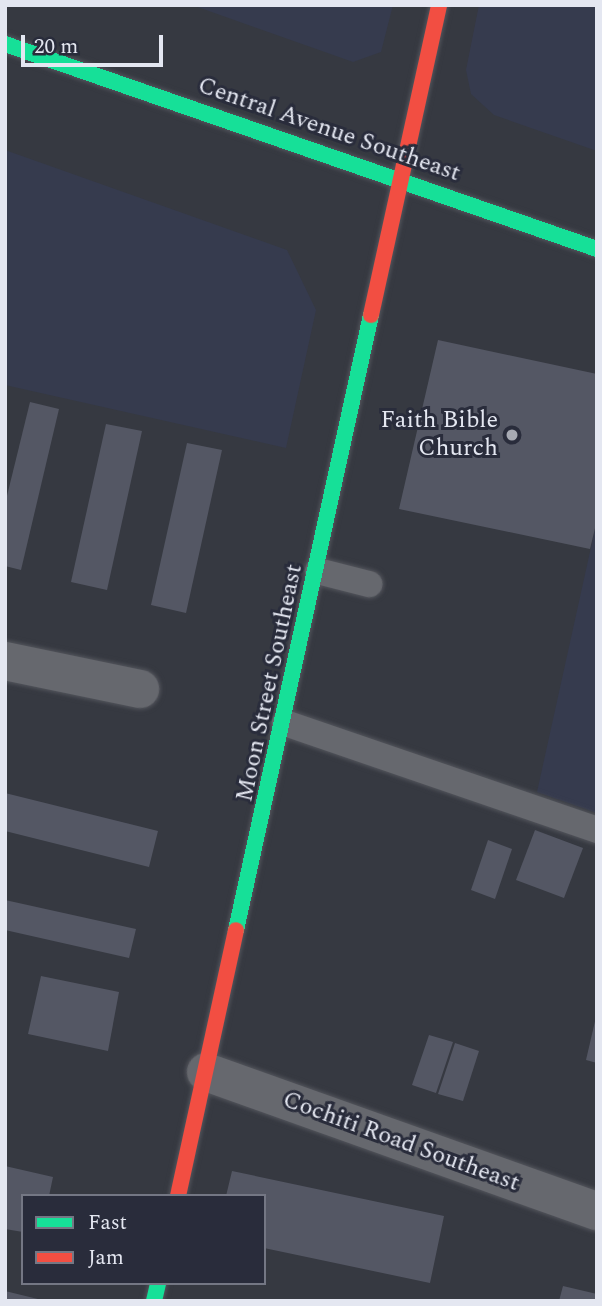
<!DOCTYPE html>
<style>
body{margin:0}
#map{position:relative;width:602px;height:1306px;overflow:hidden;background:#363941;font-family:Spectral,serif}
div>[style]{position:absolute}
.built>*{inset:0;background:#363b4e}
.building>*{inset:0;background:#545764}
.roads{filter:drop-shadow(0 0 2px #53555c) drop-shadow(0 0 2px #53555c)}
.lane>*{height:26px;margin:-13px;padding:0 13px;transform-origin:13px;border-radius:13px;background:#66686e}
.street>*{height:38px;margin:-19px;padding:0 19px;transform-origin:19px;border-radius:19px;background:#66686e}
.fast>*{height:16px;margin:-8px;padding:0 8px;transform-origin:8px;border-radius:8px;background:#16e098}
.jam>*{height:16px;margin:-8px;padding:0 8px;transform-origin:8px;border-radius:8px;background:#f24e42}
.dots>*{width:19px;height:19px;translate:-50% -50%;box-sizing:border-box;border:4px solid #292c3b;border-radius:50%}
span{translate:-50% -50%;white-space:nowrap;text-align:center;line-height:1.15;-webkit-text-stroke:6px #292c3b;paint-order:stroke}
.street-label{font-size:24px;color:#e4e7f1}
.poi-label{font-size:24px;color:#e4e7f1}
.right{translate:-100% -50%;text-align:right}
.frame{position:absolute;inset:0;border:7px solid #e4e7f1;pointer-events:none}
.legend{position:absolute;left:21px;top:1194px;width:245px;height:91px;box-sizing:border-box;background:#292c3b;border:2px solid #747784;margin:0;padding:9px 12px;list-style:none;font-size:21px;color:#e4e7f1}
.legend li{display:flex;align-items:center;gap:14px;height:35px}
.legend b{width:35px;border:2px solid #747784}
.scale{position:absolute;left:21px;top:35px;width:142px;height:32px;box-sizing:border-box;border:4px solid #e4e7f1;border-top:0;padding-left:9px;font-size:21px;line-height:24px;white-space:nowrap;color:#e4e7f1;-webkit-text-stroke:5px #292c3b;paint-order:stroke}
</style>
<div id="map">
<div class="built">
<i style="clip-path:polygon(192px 5px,393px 5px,381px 52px,353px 62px)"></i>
<i style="clip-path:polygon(479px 5px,597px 5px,597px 151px,494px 115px,471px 94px,466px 70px)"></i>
<i style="clip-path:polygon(5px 150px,287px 250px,316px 310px,286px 448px,5px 385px)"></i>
<i style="clip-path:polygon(597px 520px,597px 813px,537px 792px)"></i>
</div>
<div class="building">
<i style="clip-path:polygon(438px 340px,597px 374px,597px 520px,590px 549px,399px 509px)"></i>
<i style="clip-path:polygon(30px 402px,59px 409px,21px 570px,5px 566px,5px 504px)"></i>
<i style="clip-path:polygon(106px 424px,142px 431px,107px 590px,71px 582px)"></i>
<i style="clip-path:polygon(187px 443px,222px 450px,186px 613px,151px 605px)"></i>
<i style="clip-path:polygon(5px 793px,158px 831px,149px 867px,5px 831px)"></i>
<i style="clip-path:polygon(535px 830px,583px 848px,564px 898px,516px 880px)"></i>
<i style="clip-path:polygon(488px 840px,512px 849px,495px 899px,471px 890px)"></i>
<i style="clip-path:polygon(5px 900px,136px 929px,129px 958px,5px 930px)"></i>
<i style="clip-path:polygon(41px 976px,119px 992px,108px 1051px,28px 1034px)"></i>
<i style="clip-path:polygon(596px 1017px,597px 1018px,597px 1063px,586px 1060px)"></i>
<i style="clip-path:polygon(429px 1035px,453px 1042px,436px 1093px,412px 1085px)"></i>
<i style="clip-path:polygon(455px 1043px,479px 1051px,463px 1101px,438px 1094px)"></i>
<i style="clip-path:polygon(5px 1166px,53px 1177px,49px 1196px,23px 1196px,23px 1232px,5px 1229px)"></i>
<i style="clip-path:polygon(232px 1171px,444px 1216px,430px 1283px,264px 1248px,264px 1196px,226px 1196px)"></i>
<i style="clip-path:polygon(563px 1286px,597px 1294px,597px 1301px,559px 1301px)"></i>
<i style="clip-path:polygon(5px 1291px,42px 1300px,42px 1301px,5px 1301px)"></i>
</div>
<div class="roads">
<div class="lane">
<i style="left:318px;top:571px;width:53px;rotate:14.3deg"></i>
<i style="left:285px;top:723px;width:330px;rotate:18.9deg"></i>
</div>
<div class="street">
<i style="left:5px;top:661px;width:138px;rotate:11.7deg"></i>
<i style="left:206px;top:1072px;width:415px;rotate:19.6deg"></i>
</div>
<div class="fast">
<i style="left:5px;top:44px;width:626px;rotate:19.1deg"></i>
<i style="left:236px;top:930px;width:630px;rotate:-77.62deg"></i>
<i style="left:154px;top:1301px;width:18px;rotate:-77deg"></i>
</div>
<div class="jam">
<i style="left:371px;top:315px;width:317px;rotate:-77.6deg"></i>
<i style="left:178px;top:1196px;width:272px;rotate:-77.7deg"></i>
</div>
</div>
<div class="dots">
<i style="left:512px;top:435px;background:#a7aab3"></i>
</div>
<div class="street-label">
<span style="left:329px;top:130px;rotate:19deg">Central Avenue Southeast</span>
<span style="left:270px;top:683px;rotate:-78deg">Moon Street Southeast</span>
<span style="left:401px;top:1142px;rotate:20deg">Cochiti Road Southeast</span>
</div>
<div class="poi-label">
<span class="right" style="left:498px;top:435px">Faith Bible<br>Church</span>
</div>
<div class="frame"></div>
<ul class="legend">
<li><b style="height:9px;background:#16e098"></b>Fast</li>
<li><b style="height:9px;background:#f24e42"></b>Jam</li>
</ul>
<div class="scale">20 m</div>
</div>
